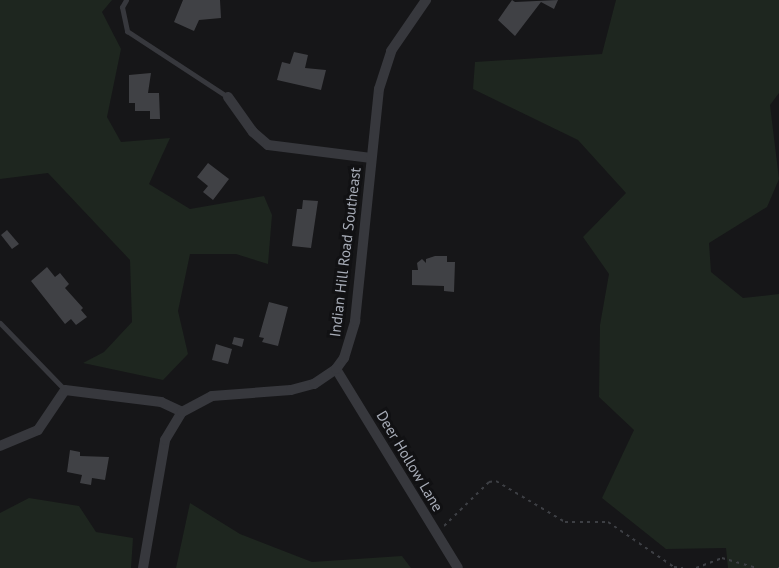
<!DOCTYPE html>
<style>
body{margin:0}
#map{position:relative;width:779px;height:568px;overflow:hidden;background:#161618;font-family:"PT Sans",sans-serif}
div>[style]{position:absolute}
.green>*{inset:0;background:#1e261f}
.building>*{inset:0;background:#404145}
.path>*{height:2px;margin-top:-1px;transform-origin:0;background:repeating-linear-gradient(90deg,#3d3f44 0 3px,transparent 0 7.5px)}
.lane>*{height:5px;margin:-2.5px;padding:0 2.5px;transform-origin:2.5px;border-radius:2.5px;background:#37383d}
.street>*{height:10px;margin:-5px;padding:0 5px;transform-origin:5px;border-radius:5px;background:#37383d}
span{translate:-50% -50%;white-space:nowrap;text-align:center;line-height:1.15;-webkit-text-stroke:6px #111113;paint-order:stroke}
.street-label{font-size:15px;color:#a8adb8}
</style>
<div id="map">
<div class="green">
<i style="clip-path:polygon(0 0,112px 0,102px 12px,121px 49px,107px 117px,121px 142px,170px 138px,149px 184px,190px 209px,264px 196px,272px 215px,268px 264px,236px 254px,190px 254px,178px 311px,188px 354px,163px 380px,83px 363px,104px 352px,132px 322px,130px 260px,48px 173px,0 179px)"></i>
<i style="clip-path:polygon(616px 0,779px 0,779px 93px,770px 105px,779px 179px,767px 207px,709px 243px,711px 272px,743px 298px,779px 294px,779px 568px,728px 568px,726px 548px,666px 549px,602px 498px,634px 430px,599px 397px,600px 325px,609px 274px,583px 237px,626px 193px,578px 140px,473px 89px,475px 62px,602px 54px)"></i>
<i style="clip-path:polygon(29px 498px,79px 506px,96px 532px,133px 538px,131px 568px,0 568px,0 513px)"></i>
<i style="clip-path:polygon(190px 503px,240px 534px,312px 562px,402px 556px,411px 568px,176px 568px)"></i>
</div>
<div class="building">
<i style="clip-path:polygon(183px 0,220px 0,221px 18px,199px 20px,194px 31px,174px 22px)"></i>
<i style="clip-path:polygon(512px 0,515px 2px,558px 0,554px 9px,541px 2px,515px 36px,498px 20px)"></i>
<i style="clip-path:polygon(294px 52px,308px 55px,305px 68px,326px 70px,321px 90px,277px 80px,282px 62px,290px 64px)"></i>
<i style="clip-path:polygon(151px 73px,148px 93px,159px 93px,160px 119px,150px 119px,150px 111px,135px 111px,135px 103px,129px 103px,129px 75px)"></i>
<i style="clip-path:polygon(208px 163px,229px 179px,213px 200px,203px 192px,208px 186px,197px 177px)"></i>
<i style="clip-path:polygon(303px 200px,318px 201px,311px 248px,292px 246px,297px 209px,302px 209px)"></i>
<i style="clip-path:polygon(7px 230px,19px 244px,12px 249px,1px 235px)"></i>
<i style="clip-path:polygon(435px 256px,447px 256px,447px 262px,455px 262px,454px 292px,444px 291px,444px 286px,412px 285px,412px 270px,418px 270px,417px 263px,422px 259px,426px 263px,426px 259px)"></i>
<i style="clip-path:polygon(47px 267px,55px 277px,60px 273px,69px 284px,65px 288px,83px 308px,81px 310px,87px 317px,76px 325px,71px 319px,65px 324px,31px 281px)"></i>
<i style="clip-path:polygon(269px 302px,288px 307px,278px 346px,262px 342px,264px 338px,259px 337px)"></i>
<i style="clip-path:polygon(234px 337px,244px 339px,242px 347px,232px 344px)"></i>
<i style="clip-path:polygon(216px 344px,232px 349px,228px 364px,212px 360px)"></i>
<i style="clip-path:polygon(70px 450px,80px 452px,80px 456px,109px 457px,105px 480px,92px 478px,91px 485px,80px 483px,82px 475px,67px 472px)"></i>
</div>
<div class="path">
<i style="left:444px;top:526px;width:63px;rotate:-44.4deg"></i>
<i style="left:489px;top:482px;width:7px;rotate:-8deg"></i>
<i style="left:496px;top:481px;width:80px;rotate:30.7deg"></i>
<i style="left:565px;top:522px;width:43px"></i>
<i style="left:608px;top:522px;width:80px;rotate:34.3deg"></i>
<i style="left:674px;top:567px;width:9px;rotate:6deg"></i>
<i style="left:696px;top:568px;width:28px;rotate:-21deg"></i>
<i style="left:722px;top:558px;width:35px;rotate:16deg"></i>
<i style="left:778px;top:568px;width:1px"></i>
</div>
<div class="lane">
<i style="left:126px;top:0;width:8px;rotate:120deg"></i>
<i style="left:122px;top:7px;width:25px;rotate:78deg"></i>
<i style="left:127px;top:31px;width:121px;rotate:33.2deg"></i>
<i style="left:0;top:323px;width:93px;rotate:45.9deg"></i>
</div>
<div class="street">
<i style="left:228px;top:97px;width:43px;rotate:54.5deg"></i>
<i style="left:253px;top:132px;width:20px;rotate:41deg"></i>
<i style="left:268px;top:145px;width:104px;rotate:7.2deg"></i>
<i style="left:336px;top:369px;width:233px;rotate:58.5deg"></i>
<i style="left:0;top:446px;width:41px;rotate:-22.8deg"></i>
<i style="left:38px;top:430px;width:48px;rotate:-56deg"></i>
<i style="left:65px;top:390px;width:97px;rotate:7.1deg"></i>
<i style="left:161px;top:402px;width:23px;rotate:25deg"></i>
<i style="left:143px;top:568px;width:130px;rotate:-80.2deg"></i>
<i style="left:165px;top:440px;width:33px;rotate:-59deg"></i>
<i style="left:182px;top:412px;width:34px;rotate:-28deg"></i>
<i style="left:212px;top:396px;width:79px;rotate:-4.3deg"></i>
<i style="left:291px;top:390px;width:24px;rotate:-15deg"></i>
<i style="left:314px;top:384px;width:27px;rotate:-34deg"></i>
<i style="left:336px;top:369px;width:14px;rotate:-54deg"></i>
<i style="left:344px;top:358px;width:39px;rotate:-73deg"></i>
<i style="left:355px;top:321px;width:233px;rotate:-84.1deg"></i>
<i style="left:379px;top:89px;width:40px;rotate:-72deg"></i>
<i style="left:391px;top:51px;width:62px;rotate:-55.5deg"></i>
</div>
<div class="street-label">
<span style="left:345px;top:252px;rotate:-83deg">Indian Hill Road Southeast</span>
<span style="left:410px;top:461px;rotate:59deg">Deer Hollow Lane</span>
</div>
</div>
